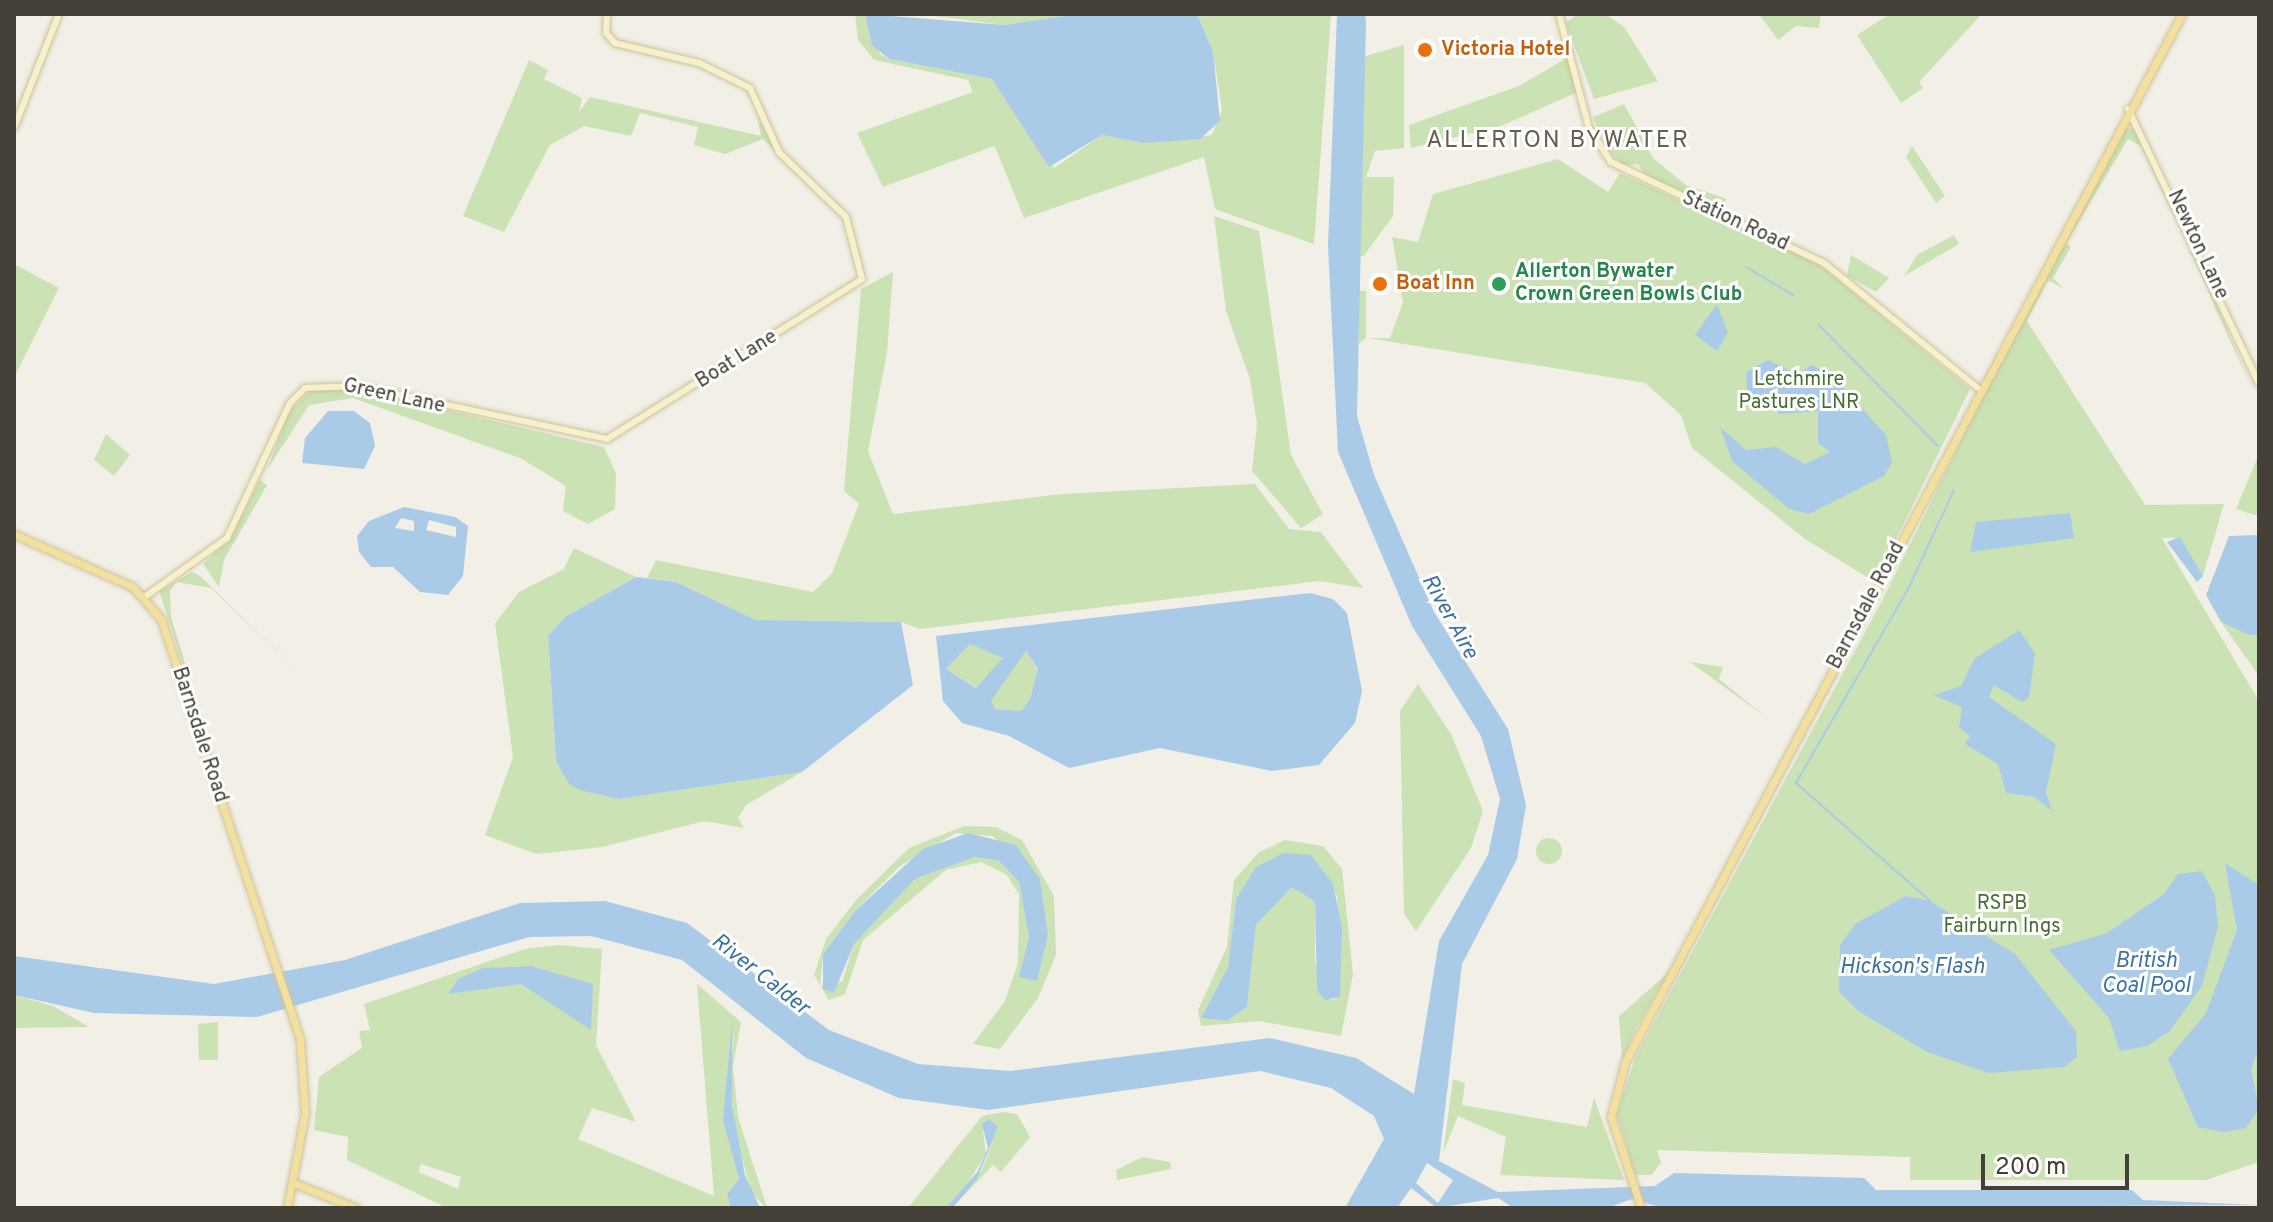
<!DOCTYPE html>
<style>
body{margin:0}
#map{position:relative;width:2273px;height:1222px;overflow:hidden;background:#f2efe7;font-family:Overpass,sans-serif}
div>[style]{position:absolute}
.green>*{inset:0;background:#cbe2b4}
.round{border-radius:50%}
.water>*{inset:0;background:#aacbe8}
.stream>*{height:2px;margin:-1px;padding:0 1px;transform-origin:1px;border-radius:1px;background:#aacbe8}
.roads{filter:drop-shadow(0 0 2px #ccc39b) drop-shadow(0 0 2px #ccc39b)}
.secondary>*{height:6px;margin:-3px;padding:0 3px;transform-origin:3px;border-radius:3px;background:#f8f0ca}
.primary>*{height:7px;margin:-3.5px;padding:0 3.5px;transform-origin:3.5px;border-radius:3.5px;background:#f3e09f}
.dots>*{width:22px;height:22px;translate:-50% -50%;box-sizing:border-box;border:4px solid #fff;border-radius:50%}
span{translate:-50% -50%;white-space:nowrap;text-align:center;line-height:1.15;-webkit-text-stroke:6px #fff;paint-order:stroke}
.food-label{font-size:20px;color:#c56008;font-weight:700}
.left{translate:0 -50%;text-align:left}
.street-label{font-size:20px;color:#444037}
.leisure-label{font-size:20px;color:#27864d;font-weight:700}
.park-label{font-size:20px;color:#456f31}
.water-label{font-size:22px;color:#3c72a4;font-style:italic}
.quarter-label{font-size:24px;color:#665e4f;letter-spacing:2px}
.frame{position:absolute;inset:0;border:16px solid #444037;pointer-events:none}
.scale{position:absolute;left:1981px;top:1154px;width:148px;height:36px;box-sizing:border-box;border:4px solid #444037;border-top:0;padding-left:10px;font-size:24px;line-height:28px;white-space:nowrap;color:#444037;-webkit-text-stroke:6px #fff;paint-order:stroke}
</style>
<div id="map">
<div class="green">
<i style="clip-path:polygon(855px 14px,865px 14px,880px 54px,889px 59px,992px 79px,1054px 168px,1102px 135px,1143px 143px,1212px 135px,1222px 110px,1213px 51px,1197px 14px,1331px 14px,1314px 244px,1215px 209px,1204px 157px,1024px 218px,968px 80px,874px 60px,858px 40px)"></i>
<i style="clip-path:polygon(920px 14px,1078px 14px,1005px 25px)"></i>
<i style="clip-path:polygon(1578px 14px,1605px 14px,1624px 27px,1658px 81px,1594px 99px,1566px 23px)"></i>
<i style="clip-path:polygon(1759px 14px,1821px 14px,1819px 28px,1796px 26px,1778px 40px)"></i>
<i style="clip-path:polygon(1890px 14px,1982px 14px,1919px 82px,1923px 88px,1901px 103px,1857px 35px)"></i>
<i style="clip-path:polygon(1404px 45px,1404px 148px,1375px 151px,1366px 177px,1394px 177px,1393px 216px,1363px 257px,1356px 252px,1365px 56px)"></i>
<i style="clip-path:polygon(1570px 56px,1580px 91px,1501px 126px,1411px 148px,1409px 125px,1519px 86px)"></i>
<i style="clip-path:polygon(529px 60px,548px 70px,544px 79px,582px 98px,579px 112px,590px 97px,761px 136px,757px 115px,777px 153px,815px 190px,763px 139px,725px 154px,694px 145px,698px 127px,640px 113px,631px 136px,584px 126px,550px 145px,504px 232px,463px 216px)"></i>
<i style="clip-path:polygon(973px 92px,997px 145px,883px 187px,857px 133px)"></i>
<i style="clip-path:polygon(1624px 104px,1654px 159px,1686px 185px,1727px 199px,1719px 208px,1645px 175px,1638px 164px,1623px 165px,1607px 149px,1593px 117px)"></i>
<i style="clip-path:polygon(2135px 128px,2185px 240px,2141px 146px,2128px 139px,2066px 243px,2071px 247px,2053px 278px,2064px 289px,2048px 280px,2027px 321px,2145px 505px,2224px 504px,2203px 576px,2180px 538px,2162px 538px,2259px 701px,2259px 1162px,2206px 1180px,1910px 1180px,1910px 1157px,1657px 1150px,1661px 1163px,1651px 1175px,1635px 1175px,1617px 1114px,1635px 1058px,1883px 599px,2022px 318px,2123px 129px)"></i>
<i style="clip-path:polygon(1912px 146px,1945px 196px,1936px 203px,1906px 157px)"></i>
<i style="clip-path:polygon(1558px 159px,1608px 192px,1620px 173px,1819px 264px,1970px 389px,1875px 582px,1805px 539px,1692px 448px,1681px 415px,1645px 383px,1368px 338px,1390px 338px,1403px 302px,1392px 237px,1418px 242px,1433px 194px)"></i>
<i style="clip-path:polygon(1214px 216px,1259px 231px,1291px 455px,1323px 514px,1301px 528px,1252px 471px,1257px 424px,1250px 379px,1226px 311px)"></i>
<i style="clip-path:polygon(1954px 235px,1959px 244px,1904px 276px,1917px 255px)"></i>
<i style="clip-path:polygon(2187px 252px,2195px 253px,2254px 393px,2192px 256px)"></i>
<i style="clip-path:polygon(1851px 255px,1889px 278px,1876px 292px,1847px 276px)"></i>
<i style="clip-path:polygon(14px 264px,59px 288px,14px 378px)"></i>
<i style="clip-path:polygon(893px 272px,887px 353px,868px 451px,893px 514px,1062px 494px,1255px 484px,1289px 529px,1321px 532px,1363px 588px,1320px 581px,920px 629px,901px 622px,756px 620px,676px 582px,647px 578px,656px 560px,813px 592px,832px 573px,859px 504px,844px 491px,861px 289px)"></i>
<i style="clip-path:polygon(1359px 291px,1366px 291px,1366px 338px,1359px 344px)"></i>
<i style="clip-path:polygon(311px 389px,357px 389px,604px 447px,616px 474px,615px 509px,588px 524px,563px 511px,566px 486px,520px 458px,353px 398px,309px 405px,267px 470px,289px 411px)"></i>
<i style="clip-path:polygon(106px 434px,130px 455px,114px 476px,94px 460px)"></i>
<i style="clip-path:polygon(2259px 454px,2259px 514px,2255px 515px,2236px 509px)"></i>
<i style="clip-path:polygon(260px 480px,267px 485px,224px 560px,219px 587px,203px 564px,229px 540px)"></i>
<i style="clip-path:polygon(574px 548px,636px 577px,565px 617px,548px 636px,556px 761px,582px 791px,619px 799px,802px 772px,746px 805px,738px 818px,744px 828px,704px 821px,602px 847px,536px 854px,485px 835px,513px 757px,495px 623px,519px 592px,564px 569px)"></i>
<i style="clip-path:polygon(192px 572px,200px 576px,310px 683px,211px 588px,177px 582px,170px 590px,171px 617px,206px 733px,159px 591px)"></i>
<i style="clip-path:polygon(2221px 622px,2259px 635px,2259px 676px)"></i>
<i style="clip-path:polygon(970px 644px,1004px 658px,977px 688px,946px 669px)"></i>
<i style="clip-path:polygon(1026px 651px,1038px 670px,1030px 699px,1021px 711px,996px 709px,991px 701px)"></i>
<i style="clip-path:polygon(1690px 662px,1723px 667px,1719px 679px,1767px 718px)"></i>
<i style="clip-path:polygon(1418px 684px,1451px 734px,1483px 811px,1471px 848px,1416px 931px,1404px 914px,1400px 711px)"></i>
<i style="clip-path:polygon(evenodd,964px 826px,996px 827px,1022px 840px,1054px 896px,1056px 955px,1038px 998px,1000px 1049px,973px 1044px,1005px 1001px,1018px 963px,1019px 895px,1007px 875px,981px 862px,946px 870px,863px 940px,845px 994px,829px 1000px,814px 975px,826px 939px,857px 899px,909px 848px,964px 826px,956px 833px,992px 836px,1040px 879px,1048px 935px,1033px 977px,1020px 976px,1029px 937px,1019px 882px,999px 861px,975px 857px,915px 879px,854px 944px,842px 982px,820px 986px,823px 954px,855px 911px,900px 866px,956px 833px)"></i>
<i class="round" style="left:1536px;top:838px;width:26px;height:26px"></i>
<i style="clip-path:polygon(evenodd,1285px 840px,1323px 846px,1342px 869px,1353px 974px,1341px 1036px,1259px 1021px,1201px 1026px,1198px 1010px,1227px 947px,1234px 880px,1258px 853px,1285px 840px,1311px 855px,1337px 896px,1340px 997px,1331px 1000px,1315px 961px,1315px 902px,1292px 887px,1256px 925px,1247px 1007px,1227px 1021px,1201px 1018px,1228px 967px,1236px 898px,1311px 855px)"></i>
<i style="clip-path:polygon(evenodd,559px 945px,602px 949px,596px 1045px,636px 1122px,592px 1108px,578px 1139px,714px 1196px,697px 984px,741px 1022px,733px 1066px,738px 1117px,767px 1208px,752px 1194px,738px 1144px,729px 1081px,735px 1023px,723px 1120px,739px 1165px,738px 1184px,727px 1194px,731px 1208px,447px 1208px,347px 1160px,348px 1137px,314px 1130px,319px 1077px,362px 1048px,359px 1031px,370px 1030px,364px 1004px,525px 949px,559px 945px,421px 1164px,461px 1177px,458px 1189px,419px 1172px,421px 1164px)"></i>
<i style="clip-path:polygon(1669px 972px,1637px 1027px,1622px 1060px,1619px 1016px)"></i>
<i style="clip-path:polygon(14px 995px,53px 1006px,89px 1027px,14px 1028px)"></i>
<i style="clip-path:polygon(218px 1022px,218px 1060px,199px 1060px,198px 1024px)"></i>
<i style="clip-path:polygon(1453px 1079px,1465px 1083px,1462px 1105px,1587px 1127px,1594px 1098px,1624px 1180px,1500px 1175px,1506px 1137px,1458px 1116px,1443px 1153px)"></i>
<i style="clip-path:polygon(1004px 1112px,1017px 1114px,1030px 1137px,1001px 1172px,993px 1165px,952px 1208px,982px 1170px,998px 1127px,992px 1122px,983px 1131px,986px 1154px,959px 1197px,946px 1208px,908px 1208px,982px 1116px)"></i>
<i style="clip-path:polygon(1143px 1157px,1170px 1162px,1171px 1169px,1117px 1180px,1116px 1170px)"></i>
</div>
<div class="water">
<i style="clip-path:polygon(865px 14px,1005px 25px,1078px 14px,1197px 14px,1213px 51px,1220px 121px,1200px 139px,1143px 143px,1102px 135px,1049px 167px,992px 79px,889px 59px,872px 45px)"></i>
<i style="clip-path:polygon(evenodd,1337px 14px,1365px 14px,1366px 23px,1357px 416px,1374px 475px,1434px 612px,1508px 729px,1526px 805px,1517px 859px,1462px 964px,1439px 1161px,1498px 1192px,1655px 1186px,1674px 1173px,1864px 1178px,1876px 1190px,2132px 1190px,2143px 1200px,2259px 1205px,1663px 1208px,1632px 1199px,1607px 1208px,1562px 1208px,1512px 1207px,1498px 1198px,1437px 1208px,1411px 1188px,1397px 1208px,1345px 1208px,1384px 1139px,1374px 1116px,1331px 1088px,1260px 1071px,988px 1110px,899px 1098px,806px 1058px,682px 960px,591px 936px,529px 937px,257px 1017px,94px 1013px,14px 995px,14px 956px,214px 984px,345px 960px,520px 903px,605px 901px,687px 923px,829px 1030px,918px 1064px,1010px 1071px,1270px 1038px,1356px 1058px,1414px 1094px,1439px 941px,1488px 855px,1500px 799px,1481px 736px,1412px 626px,1338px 452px,1328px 245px,1337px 14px,1427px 1163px,1453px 1180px,1438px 1203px,1416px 1183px,1427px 1163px)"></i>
<i style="clip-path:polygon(1717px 304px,1728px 332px,1717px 351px,1695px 335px)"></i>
<i style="clip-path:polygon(1768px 360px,1797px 374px,1813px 365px,1839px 383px,1886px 435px,1892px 462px,1884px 476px,1809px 514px,1789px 509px,1732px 461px,1720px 427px,1746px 450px,1776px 447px,1805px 464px,1830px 452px,1818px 443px,1818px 411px,1778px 414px,1780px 402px,1747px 396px,1746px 372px)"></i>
<i style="clip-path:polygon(328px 411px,354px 411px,370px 423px,375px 446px,364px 469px,302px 463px,305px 438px)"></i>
<i style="clip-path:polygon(evenodd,404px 507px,455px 517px,468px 526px,463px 576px,448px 595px,420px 592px,393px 567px,371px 567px,359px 552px,357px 536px,369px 521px,404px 507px,401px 518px,414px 521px,414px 531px,395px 528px,401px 518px,404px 507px,429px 520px,456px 527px,456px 537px,426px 530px,429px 520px)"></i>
<i style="clip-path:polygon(2070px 513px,2074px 538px,1970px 552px,1976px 522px)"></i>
<i style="clip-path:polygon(2259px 535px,2259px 635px,2249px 635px,2221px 622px,2206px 595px,2229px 536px)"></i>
<i style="clip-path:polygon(2180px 537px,2203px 576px,2197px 582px,2167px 542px)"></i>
<i style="clip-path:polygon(636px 577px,676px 582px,756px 620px,901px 622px,913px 685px,802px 772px,619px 799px,582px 791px,569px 784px,556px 761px,548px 636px,565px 617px)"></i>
<i style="clip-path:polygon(evenodd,1310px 593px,1333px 599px,1347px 613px,1362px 691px,1355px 723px,1319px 765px,1272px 771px,1160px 748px,1069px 768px,1009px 736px,962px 723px,943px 701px,936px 636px,1310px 593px,970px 644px,1003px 658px,976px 688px,946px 669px,970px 644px,1310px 593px,1026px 651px,1038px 669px,1030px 699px,1021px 711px,996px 709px,991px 701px,1026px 651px)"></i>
<i style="clip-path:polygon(2019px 630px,2035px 653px,2029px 698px,2022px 702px,1994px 685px,1989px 697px,2056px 744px,2046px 792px,2052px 811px,2034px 797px,2006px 793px,1998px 764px,1965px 744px,1970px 736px,1959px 727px,1962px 707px,1934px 695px,1961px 686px,1974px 659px)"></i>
<i style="clip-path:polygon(968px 833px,1016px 845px,1040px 879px,1048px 935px,1037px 981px,1019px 977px,1029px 937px,1019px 882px,999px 861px,975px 857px,915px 879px,854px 944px,834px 993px,823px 989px,823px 954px,855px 911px,923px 849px)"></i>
<i style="clip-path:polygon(1284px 853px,1311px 855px,1333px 884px,1342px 928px,1340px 997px,1325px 1000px,1317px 990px,1315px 902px,1292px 887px,1256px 925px,1247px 1007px,1227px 1021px,1201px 1018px,1228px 967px,1236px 899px,1256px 867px)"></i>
<i style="clip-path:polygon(2225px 863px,2259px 885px,2259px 1047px,2251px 1069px,2259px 1109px,2246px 1128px,2223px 1132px,2198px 1127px,2168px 1059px,2206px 1013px,2237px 930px)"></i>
<i style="clip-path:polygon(2202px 871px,2215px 895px,2218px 927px,2202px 986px,2170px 1031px,2147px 1046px,2120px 1051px,2109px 1018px,2049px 950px,2107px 933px,2164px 894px,2178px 874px)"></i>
<i style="clip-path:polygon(1906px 896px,1930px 901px,2015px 954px,2076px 1031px,2077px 1057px,2064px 1067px,1989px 1073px,1927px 1052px,1858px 1011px,1839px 992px,1840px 945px,1855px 924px)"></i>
<i style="clip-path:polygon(531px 966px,593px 984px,591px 1030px,521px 984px,448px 994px,458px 979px,483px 968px)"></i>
<i style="clip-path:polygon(732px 1022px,732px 1105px,745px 1175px,760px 1208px,731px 1208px,727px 1194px,739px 1179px,723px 1120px)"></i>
<i style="clip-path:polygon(989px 1119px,998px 1127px,977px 1179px,954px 1206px,946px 1208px,978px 1171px,988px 1148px,982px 1124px)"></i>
</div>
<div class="stream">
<i style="left:1746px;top:267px;width:55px;rotate:30.8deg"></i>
<i style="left:1818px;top:324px;width:171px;rotate:45.5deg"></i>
<i style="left:1930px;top:901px;width:179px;rotate:-138.6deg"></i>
<i style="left:1796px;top:783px;width:224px;rotate:-60deg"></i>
<i style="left:1908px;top:589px;width:109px;rotate:-65.1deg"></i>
</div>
<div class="roads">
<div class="secondary">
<i style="left:1559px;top:14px;width:118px;rotate:75.3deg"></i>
<i style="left:1589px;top:128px;width:40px;rotate:57.1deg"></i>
<i style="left:1611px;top:162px;width:236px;rotate:25.4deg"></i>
<i style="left:1824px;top:263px;width:198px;rotate:39.1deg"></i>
<i style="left:2128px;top:109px;width:305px;rotate:64.5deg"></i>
<i style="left:14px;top:128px;width:123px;rotate:-68.5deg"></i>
<i style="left:146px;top:596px;width:100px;rotate:-35.6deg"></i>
<i style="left:227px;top:538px;width:149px;rotate:-65deg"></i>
<i style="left:290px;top:403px;width:21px;rotate:-45deg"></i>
<i style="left:305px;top:388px;width:53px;rotate:-2.2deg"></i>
<i style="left:358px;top:386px;width:255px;rotate:12deg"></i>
<i style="left:607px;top:439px;width:301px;rotate:-32.1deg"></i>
<i style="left:862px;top:279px;width:64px;rotate:-104.5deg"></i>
<i style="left:846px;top:217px;width:93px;rotate:-135.9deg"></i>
<i style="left:779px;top:152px;width:70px;rotate:-114.4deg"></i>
<i style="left:750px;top:88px;width:57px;rotate:-153.9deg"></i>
<i style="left:699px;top:63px;width:86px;rotate:-166.6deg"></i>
<i style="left:615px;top:43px;width:13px;rotate:-132deg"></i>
<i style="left:606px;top:33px;width:19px;rotate:-87deg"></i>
</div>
<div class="primary">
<i style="left:14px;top:534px;width:130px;rotate:24deg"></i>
<i style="left:133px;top:587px;width:43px;rotate:48.8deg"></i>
<i style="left:161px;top:619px;width:443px;rotate:71.7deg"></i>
<i style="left:300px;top:1040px;width:73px;rotate:86.1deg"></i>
<i style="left:305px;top:1113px;width:97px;rotate:100.7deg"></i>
<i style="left:294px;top:1183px;width:67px;rotate:22deg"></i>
<i style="left:1641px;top:1208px;width:96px;rotate:-108.2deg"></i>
<i style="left:1611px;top:1117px;width:57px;rotate:-75.7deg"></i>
<i style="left:1625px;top:1062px;width:1187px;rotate:-62.01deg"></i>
</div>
</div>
<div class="dots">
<i style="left:1425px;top:50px;background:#e8710a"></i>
<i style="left:1380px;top:284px;background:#e8710a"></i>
<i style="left:1499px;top:284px;background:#2e9e5b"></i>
</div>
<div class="food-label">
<span class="left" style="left:1441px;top:50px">Victoria Hotel</span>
<span class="left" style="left:1396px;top:284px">Boat Inn</span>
</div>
<div class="street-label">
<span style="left:1735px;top:222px;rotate:25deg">Station Road</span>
<span style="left:2197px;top:245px;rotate:65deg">Newton Lane</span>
<span style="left:737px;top:360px;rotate:-32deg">Boat Lane</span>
<span style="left:394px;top:397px;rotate:12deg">Green Lane</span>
<span style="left:1867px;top:606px;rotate:-62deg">Barnsdale Road</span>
<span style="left:199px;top:735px;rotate:72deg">Barnsdale Road</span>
</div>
<div class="leisure-label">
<span class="left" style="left:1515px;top:284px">Allerton Bywater<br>Crown Green Bowls Club</span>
</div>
<div class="park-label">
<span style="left:1799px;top:392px">Letchmire<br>Pastures LNR</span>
<span style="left:2002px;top:916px">RSPB<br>Fairburn Ings</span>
</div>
<div class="water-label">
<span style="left:1449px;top:617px;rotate:61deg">River Aire</span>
<span style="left:2146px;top:974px">British<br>Coal Pool</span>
<span style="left:1912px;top:968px">Hickson's Flash</span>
<span style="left:760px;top:975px;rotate:38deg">River Calder</span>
</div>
<div class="quarter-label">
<span style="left:1558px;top:142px">ALLERTON BYWATER</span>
</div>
<div class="frame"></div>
<div class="scale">200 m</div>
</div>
